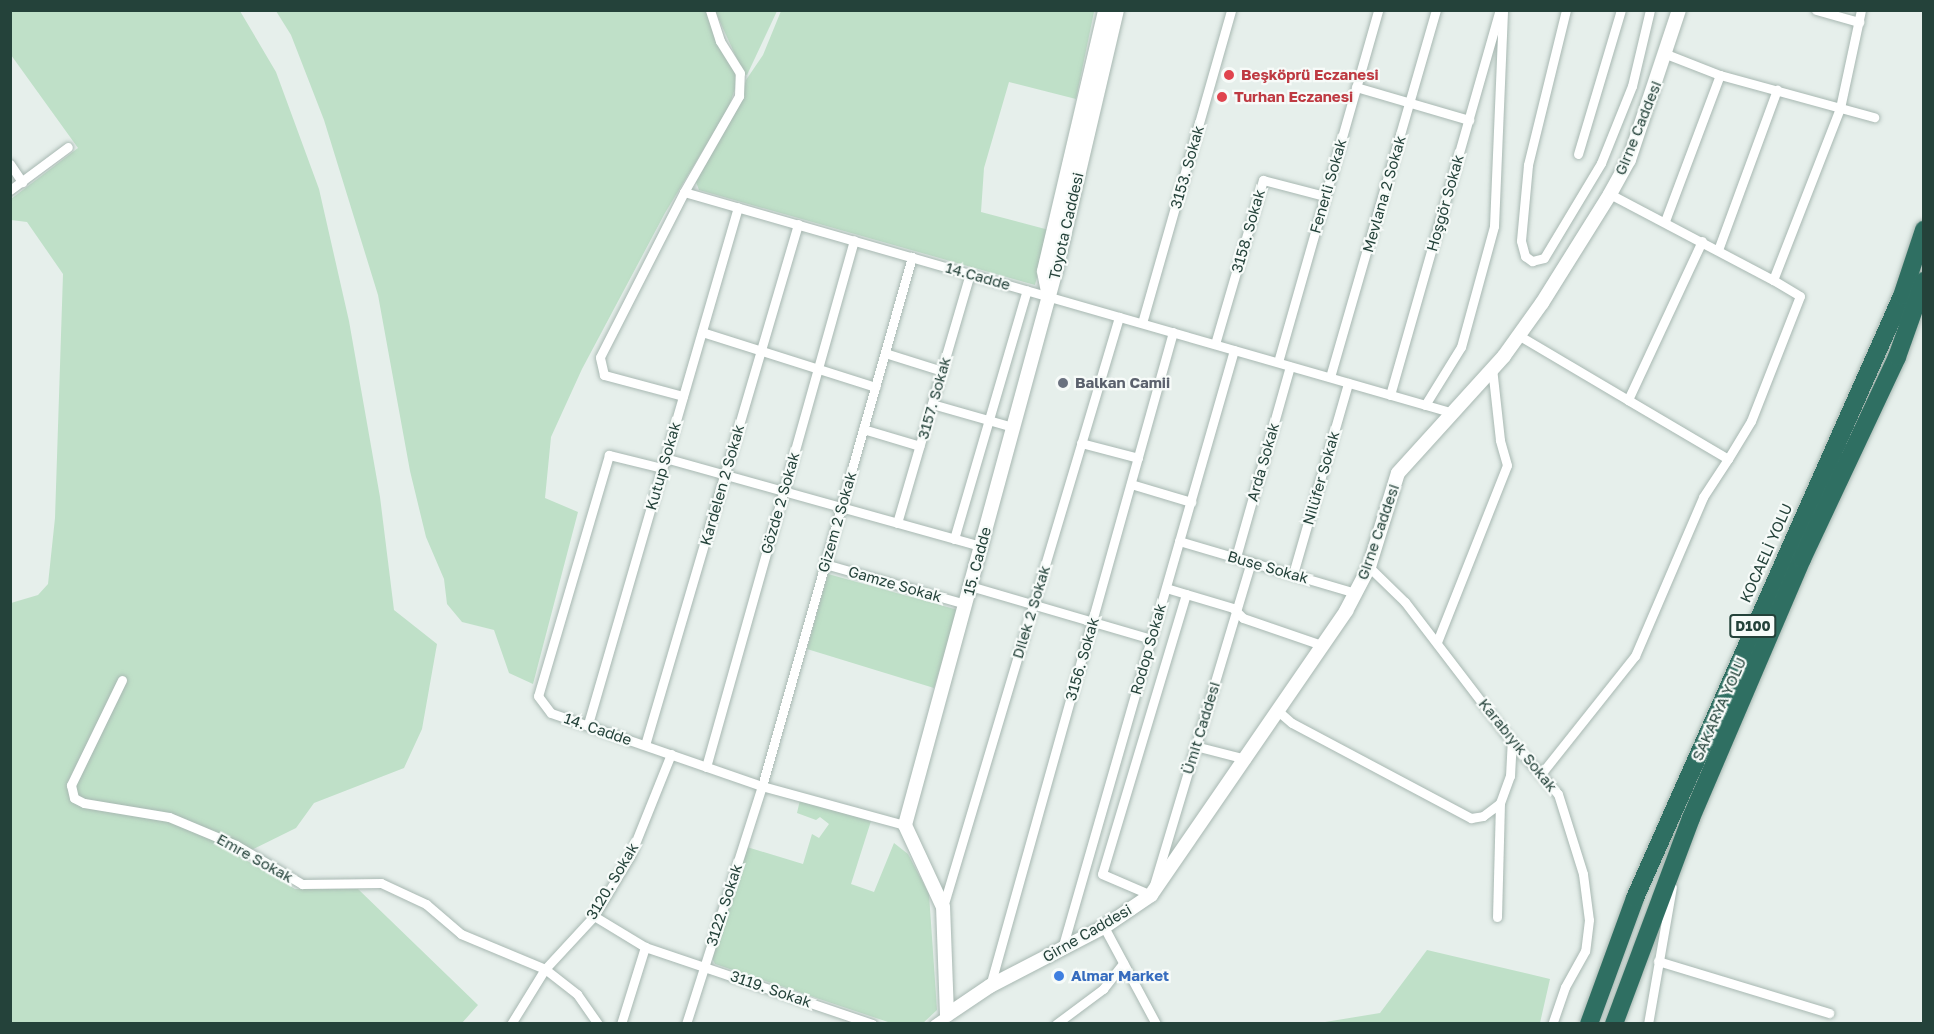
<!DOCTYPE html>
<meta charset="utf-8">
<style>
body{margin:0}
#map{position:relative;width:1934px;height:1034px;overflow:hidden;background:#e6efeb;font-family:"Golos Text",sans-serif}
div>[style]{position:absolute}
.green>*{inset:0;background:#bfe0c8}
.roads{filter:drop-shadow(0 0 2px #a8b8b2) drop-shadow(0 0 2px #a8b8b2)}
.street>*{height:9px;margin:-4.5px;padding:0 4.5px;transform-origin:4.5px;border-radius:4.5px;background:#fff}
.secondary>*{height:14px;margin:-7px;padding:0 7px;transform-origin:7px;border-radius:7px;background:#fff}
.highway>*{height:18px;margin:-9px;padding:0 9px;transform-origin:9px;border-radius:9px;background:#2f6f62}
.dots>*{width:16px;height:16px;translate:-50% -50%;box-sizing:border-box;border:3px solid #f7fbf9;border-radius:50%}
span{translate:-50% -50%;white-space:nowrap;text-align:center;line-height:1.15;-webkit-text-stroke:4.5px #f7fbf9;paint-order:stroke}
.shield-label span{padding:2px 4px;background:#f7fbf9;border:2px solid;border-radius:4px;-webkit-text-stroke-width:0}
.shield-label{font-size:14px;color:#24423a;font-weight:700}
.health-label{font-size:15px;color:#be3a42;font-weight:700}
.left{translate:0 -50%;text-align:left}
.street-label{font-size:15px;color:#24423a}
.worship-label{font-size:15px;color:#5b616d;font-weight:700}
.shop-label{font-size:15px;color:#366cbe;font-weight:700}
.frame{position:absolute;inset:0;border:12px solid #24423a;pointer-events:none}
</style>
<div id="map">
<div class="green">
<i style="clip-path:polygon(11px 11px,240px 11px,276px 72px,319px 189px,349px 321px,380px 497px,394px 610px,437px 644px,422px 729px,404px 768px,314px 803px,296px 828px,239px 856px,295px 889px,358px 889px,478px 1005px,462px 1023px,11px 1023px,11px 603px,38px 595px,48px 584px,55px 518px,63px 274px,27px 222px,11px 220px,11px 199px,78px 148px,11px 55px)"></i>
<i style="clip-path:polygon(276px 11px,706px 11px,738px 80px,728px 109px,665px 213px,582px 369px,551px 437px,545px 498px,578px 512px,533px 684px,509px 673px,494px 630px,462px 622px,447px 604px,444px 579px,426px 537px,410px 471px,378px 295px,324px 120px,291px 35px)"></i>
<i style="clip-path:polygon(715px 11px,777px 11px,747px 75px,744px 74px)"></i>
<i style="clip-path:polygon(781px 11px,1094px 12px,1076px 99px,1009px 82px,984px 168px,981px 212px,1049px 230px,1035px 285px,699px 190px,696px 182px,737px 109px,746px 80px,763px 55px)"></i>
<i style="clip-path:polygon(828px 574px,958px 610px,934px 688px,807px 649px)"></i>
<i style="clip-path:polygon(800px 800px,871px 821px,851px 884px,874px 892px,894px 843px,908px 854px,929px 894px,937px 1010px,923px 1023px,891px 1023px,715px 964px,712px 958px,747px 847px,803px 864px,812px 834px,819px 838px,829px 824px,820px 817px,816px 820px,797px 813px)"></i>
<i style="clip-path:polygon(1427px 950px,1550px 979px,1540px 1023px,1319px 1023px,1380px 1013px)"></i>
</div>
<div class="roads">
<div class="street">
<i style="left:1566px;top:10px;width:160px;rotate:103.8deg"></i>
<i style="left:1528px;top:165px;width:76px;rotate:95.3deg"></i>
<i style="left:1521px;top:241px;width:16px;rotate:75deg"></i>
<i style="left:1525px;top:256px;width:9px;rotate:36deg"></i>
<i style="left:1532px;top:261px;width:12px;rotate:-14deg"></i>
<i style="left:1544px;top:258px;width:111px;rotate:-59deg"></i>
<i style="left:1601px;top:163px;width:83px;rotate:-68.1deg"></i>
<i style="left:1632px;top:86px;width:78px;rotate:-76.7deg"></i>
<i style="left:1816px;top:10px;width:45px;rotate:15.6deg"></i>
<i style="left:1666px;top:54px;width:58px;rotate:21.3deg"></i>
<i style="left:1720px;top:75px;width:160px;rotate:15.3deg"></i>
<i style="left:1356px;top:87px;width:118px;rotate:16.3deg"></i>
<i style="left:1578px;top:154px;width:150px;rotate:-73.4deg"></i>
<i style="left:10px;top:164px;width:22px;rotate:56deg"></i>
<i style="left:10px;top:190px;width:72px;rotate:-36.6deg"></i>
<i style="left:684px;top:192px;width:797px;rotate:16.02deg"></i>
<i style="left:1610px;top:194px;width:184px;rotate:27.8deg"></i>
<i style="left:1773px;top:280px;width:185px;rotate:-68.7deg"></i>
<i style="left:1840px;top:108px;width:100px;rotate:-77.9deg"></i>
<i style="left:1665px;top:221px;width:156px;rotate:-69.4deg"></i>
<i style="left:1702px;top:241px;width:175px;rotate:115deg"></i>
<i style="left:1628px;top:400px;width:116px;rotate:30.5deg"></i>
<i style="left:1728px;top:459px;width:44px;rotate:-58.8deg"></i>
<i style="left:1751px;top:421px;width:134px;rotate:-68.6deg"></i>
<i style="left:1800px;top:296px;width:31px;rotate:-149deg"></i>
<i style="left:1718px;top:250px;width:171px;rotate:-69.8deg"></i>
<i style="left:1142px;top:323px;width:325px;rotate:-74.1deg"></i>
<i style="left:702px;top:332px;width:182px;rotate:17.6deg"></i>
<i style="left:1518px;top:335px;width:128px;rotate:30.6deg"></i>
<i style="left:1215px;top:344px;width:171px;rotate:-73.7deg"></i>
<i style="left:1263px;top:180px;width:64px;rotate:14.5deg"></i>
<i style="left:885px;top:353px;width:60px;rotate:17.5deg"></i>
<i style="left:1278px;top:362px;width:366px;rotate:-74.1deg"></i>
<i style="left:1330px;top:377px;width:382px;rotate:-73.9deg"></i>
<i style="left:1390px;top:395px;width:397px;rotate:-74.1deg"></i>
<i style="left:683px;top:396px;width:82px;rotate:-165.1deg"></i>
<i style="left:604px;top:375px;width:18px;rotate:-103deg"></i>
<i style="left:600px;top:357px;width:185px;rotate:-63deg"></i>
<i style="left:684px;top:192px;width:111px;rotate:-60.2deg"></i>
<i style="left:739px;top:96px;width:23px;rotate:-88deg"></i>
<i style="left:740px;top:73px;width:38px;rotate:-122deg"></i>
<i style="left:720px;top:41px;width:33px;rotate:-108deg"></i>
<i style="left:932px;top:404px;width:84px;rotate:15.9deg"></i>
<i style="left:1425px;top:405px;width:68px;rotate:-58.2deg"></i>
<i style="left:1461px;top:347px;width:125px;rotate:-74.7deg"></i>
<i style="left:1494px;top:226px;width:216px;rotate:-87.6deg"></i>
<i style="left:863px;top:429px;width:59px;rotate:16.6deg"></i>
<i style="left:1081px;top:443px;width:59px;rotate:14.7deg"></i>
<i style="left:665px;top:458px;width:328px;rotate:15.6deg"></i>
<i style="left:662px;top:468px;width:55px;rotate:-166.2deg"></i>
<i style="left:609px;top:455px;width:251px;rotate:106.4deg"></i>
<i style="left:538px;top:696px;width:21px;rotate:53deg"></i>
<i style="left:551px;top:713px;width:223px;rotate:19.1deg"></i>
<i style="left:762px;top:786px;width:148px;rotate:15.3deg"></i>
<i style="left:1131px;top:484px;width:63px;rotate:16.7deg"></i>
<i style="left:897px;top:523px;width:259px;rotate:-73.7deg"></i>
<i style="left:954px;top:539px;width:259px;rotate:-73.7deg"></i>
<i style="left:1179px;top:541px;width:184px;rotate:16.4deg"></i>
<i style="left:1236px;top:557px;width:198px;rotate:-74.2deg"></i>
<i style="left:825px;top:564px;width:146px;rotate:15.9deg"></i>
<i style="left:1369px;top:567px;width:50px;rotate:44.2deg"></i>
<i style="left:1405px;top:602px;width:176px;rotate:52.6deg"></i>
<i style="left:1512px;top:742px;width:69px;rotate:48.5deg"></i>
<i style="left:1558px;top:794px;width:84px;rotate:72.6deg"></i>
<i style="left:1583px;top:874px;width:46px;rotate:82.6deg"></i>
<i style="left:1589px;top:920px;width:31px;rotate:97deg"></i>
<i style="left:1585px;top:951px;width:41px;rotate:119.1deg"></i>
<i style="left:1565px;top:987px;width:39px;rotate:109deg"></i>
<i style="left:1293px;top:574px;width:199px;rotate:-73.9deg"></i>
<i style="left:970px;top:586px;width:189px;rotate:16.3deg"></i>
<i style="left:1166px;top:588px;width:70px;rotate:16.6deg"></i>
<i style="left:1233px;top:608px;width:14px;rotate:45deg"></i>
<i style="left:1243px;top:618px;width:83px;rotate:18.9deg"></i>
<i style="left:1186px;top:594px;width:292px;rotate:106.7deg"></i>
<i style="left:1102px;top:874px;width:53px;rotate:23.2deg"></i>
<i style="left:1151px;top:895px;width:348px;rotate:-73.3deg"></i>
<i style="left:1437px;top:642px;width:190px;rotate:-68.4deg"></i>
<i style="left:1507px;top:465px;width:26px;rotate:-106deg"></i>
<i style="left:1500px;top:440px;width:72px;rotate:-96.3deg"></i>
<i style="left:122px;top:680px;width:117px;rotate:115.9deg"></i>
<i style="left:71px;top:785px;width:13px;rotate:77deg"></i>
<i style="left:74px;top:798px;width:11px;rotate:27deg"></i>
<i style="left:84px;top:803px;width:86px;rotate:9.4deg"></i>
<i style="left:169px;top:817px;width:73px;rotate:22.7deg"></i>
<i style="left:236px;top:845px;width:77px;rotate:30.6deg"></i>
<i style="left:302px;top:884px;width:79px;rotate:-0.7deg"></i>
<i style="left:381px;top:883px;width:50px;rotate:25deg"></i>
<i style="left:426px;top:904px;width:46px;rotate:40.6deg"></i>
<i style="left:461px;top:934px;width:91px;rotate:22.6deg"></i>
<i style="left:545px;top:969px;width:41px;rotate:38deg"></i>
<i style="left:577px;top:994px;width:37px;rotate:55deg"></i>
<i style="left:1278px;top:711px;width:18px;rotate:41deg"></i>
<i style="left:1292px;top:723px;width:203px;rotate:28deg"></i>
<i style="left:1471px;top:818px;width:12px;rotate:-9deg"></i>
<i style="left:1483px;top:816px;width:21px;rotate:-37deg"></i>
<i style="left:1500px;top:803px;width:29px;rotate:-70deg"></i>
<i style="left:1510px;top:776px;width:34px;rotate:-87deg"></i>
<i style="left:588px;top:724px;width:538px;rotate:-73.82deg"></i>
<i style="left:645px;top:745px;width:543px;rotate:-73.63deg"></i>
<i style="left:1195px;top:746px;width:53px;rotate:14.3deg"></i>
<i style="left:706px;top:767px;width:547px;rotate:-74.31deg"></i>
<i style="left:1541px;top:774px;width:151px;rotate:-51.5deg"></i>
<i style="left:1635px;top:656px;width:173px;rotate:-66.8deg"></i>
<i style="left:1703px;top:497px;width:45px;rotate:-56.7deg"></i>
<i style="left:943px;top:907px;width:616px;rotate:-73.39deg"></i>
<i style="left:594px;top:916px;width:60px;rotate:31.3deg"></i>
<i style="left:645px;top:947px;width:240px;rotate:18.7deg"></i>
<i style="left:1497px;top:917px;width:114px;rotate:-88.5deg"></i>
<i style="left:1104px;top:927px;width:110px;rotate:61.8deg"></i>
<i style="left:1062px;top:949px;width:623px;rotate:-73.98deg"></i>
<i style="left:1658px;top:961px;width:179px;rotate:16.9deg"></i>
<i style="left:990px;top:986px;width:679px;rotate:-74.37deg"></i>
<i style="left:511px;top:1024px;width:65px;rotate:-58.3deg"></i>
<i style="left:545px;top:969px;width:72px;rotate:-47.2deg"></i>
<i style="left:594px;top:916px;width:70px;rotate:-59deg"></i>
<i style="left:630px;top:856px;width:110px;rotate:-68.1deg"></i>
<i style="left:621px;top:1024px;width:81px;rotate:-72.7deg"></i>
<i style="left:686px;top:1024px;width:250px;rotate:-72.3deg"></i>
<i style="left:762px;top:786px;width:550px;rotate:-74.17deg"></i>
<i style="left:934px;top:1024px;width:16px;rotate:-35deg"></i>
<i style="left:1056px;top:1024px;width:59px;rotate:-36.7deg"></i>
<i style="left:1103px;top:989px;width:33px;rotate:-52deg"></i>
<i style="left:1648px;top:1024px;width:139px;rotate:-80.1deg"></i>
</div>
<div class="secondary">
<i style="left:1048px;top:292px;width:21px;rotate:-101deg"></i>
<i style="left:1044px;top:271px;width:268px;rotate:-76.8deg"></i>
<i style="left:947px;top:1015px;width:52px;rotate:-34deg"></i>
<i style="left:990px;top:986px;width:128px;rotate:-27.4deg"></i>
<i style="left:1104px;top:927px;width:57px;rotate:-34.2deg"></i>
<i style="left:1151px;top:895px;width:345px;rotate:-55.5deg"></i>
<i style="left:1346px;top:611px;width:50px;rotate:-62.4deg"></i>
<i style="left:1369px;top:567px;width:98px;rotate:-72.9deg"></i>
<i style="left:1398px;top:473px;width:158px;rotate:-47.8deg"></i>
<i style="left:1504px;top:356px;width:65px;rotate:-54.4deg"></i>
<i style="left:1542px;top:303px;width:128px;rotate:-58deg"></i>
<i style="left:1610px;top:194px;width:39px;rotate:-61deg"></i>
<i style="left:1629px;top:160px;width:158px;rotate:-71.6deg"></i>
<i style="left:947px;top:1015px;width:108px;rotate:-92.1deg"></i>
<i style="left:943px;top:907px;width:90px;rotate:-114.9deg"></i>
<i style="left:905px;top:825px;width:575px;rotate:-74.78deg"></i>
<i style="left:1056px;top:270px;width:267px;rotate:-76.8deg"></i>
</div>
<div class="highway">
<i style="left:1589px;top:1024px;width:134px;rotate:-69.9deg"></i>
<i style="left:1635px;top:898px;width:659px;rotate:-66.08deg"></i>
<i style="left:1902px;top:296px;width:70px;rotate:-71.6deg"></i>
<i style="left:1614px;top:1024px;width:220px;rotate:-69.5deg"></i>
<i style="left:1691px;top:818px;width:282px;rotate:-66.8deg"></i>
<i style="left:1802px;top:559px;width:223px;rotate:-64.8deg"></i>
<i style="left:1897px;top:357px;width:81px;rotate:-70.4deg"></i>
</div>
</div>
<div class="dots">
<i style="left:1229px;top:75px;background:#e0444e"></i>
<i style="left:1222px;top:97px;background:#e0444e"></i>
<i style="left:1063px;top:383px;background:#6b7280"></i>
<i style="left:1059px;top:976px;background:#3f7fe0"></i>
</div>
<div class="shield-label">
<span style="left:1753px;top:626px">D100</span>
</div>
<div class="health-label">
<span class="left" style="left:1241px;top:75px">Beşköprü Eczanesi</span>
<span class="left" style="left:1234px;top:97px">Turhan Eczanesi</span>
</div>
<div class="street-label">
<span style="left:1638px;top:128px;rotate:-68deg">Girne Caddesi</span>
<span style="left:1187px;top:167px;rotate:-74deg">3153. Sokak</span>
<span style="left:1328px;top:186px;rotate:-74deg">Fenerli Sokak</span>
<span style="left:1384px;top:194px;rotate:-74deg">Mevlana 2 Sokak</span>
<span style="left:1445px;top:203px;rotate:-74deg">Hoşgör Sokak</span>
<span style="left:1066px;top:226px;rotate:-77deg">Toyota Caddesi</span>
<span style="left:1248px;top:231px;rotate:-74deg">3158. Sokak</span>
<span style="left:978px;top:276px;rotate:16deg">14.Cadde</span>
<span style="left:934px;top:398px;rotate:-74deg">3157. Sokak</span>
<span style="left:1263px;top:462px;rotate:-74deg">Arda Sokak</span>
<span style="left:663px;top:466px;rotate:-74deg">Kutup Sokak</span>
<span style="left:1321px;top:478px;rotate:-74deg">Nilüfer Sokak</span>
<span style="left:722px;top:485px;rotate:-74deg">Kardelen 2 Sokak</span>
<span style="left:780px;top:503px;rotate:-74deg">Gözde 2 Sokak</span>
<span style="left:837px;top:522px;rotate:-74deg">Gizem 2 Sokak</span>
<span style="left:1378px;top:532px;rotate:-71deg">Girne Caddesi</span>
<span style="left:1766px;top:553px;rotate:-66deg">KOCAELİ YOLU</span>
<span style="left:977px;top:561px;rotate:-75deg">15. Cadde</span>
<span style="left:1268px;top:567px;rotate:16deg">Buse Sokak</span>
<span style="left:895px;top:584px;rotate:16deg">Gamze Sokak</span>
<span style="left:1031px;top:612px;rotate:-73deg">Dilek 2 Sokak</span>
<span style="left:1148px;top:649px;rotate:-74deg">Rodop Sokak</span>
<span style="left:1082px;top:659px;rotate:-74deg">3156. Sokak</span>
<span style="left:1719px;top:709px;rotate:-66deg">SAKARYA YOLU</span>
<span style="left:1201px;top:728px;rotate:-73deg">Ümit Caddesi</span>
<span style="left:598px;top:729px;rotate:19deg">14. Cadde</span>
<span style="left:1518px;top:745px;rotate:51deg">Karabıyık Sokak</span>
<span style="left:255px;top:858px;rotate:29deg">Emre Sokak</span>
<span style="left:612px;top:881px;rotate:-59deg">3120. Sokak</span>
<span style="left:724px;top:905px;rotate:-72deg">3122. Sokak</span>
<span style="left:1087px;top:933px;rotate:-30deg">Girne Caddesi</span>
<span style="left:771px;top:989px;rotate:19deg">3119. Sokak</span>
</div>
<div class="worship-label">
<span class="left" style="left:1075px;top:383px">Balkan Camii</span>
</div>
<div class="shop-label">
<span class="left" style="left:1071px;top:976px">Almar Market</span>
</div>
<div class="frame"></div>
</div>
